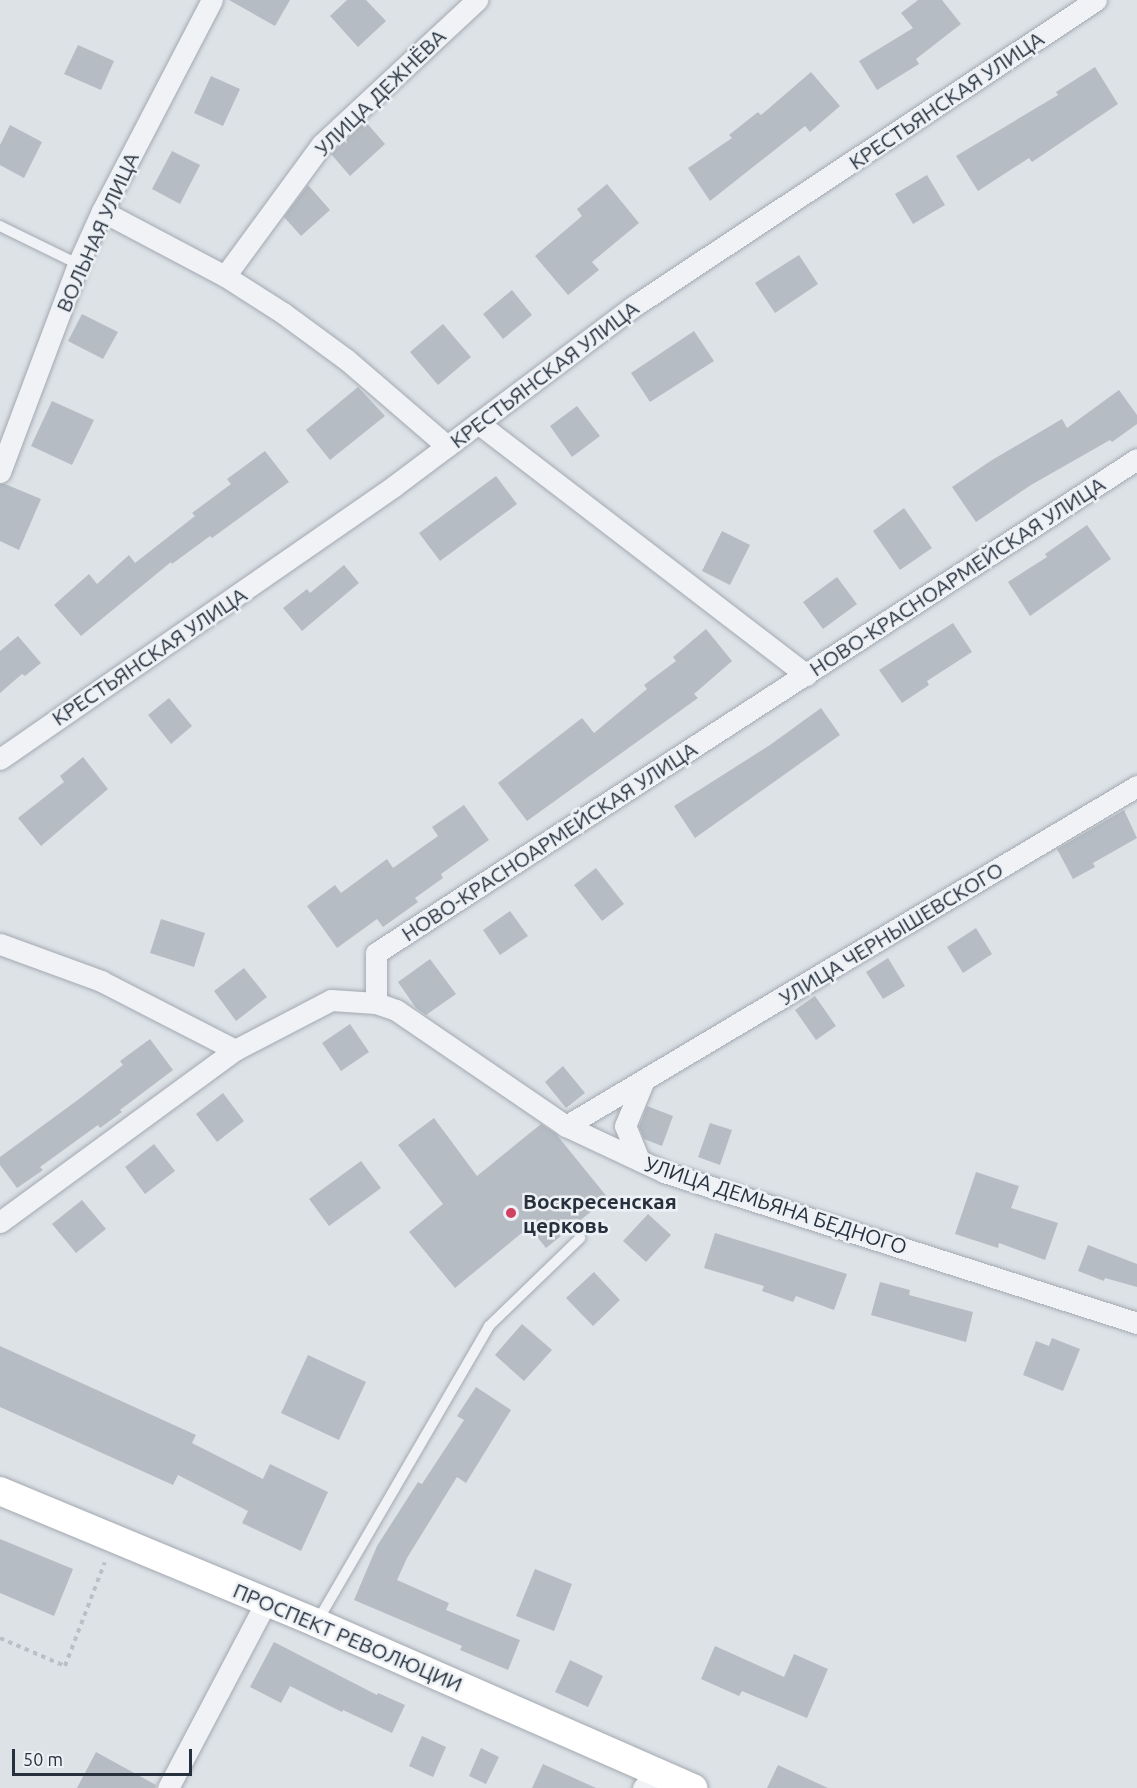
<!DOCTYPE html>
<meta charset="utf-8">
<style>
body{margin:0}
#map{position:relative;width:1137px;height:1788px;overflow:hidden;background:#dde2e7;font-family:Ubuntu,sans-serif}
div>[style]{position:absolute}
.building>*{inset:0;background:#b5bcc4}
.path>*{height:4px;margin-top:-2px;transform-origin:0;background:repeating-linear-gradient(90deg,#bcc0c6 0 4.5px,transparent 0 9px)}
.roads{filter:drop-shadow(0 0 2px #a3a9b1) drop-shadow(0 0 2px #a3a9b1)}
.lane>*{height:10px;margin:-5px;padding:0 5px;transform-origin:5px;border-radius:5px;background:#f0f2f6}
.street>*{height:21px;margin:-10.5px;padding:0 10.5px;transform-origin:10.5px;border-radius:10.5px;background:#f0f2f6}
.secondary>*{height:28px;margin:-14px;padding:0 14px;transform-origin:14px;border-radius:14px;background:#fff}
.dots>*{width:16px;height:16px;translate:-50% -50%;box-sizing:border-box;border:3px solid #edf1f5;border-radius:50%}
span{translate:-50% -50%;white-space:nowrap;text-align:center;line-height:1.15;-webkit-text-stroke:5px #edf1f5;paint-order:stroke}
.street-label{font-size:21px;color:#27313e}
.poi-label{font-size:21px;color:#27313e;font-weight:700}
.left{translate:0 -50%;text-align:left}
.scale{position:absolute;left:12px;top:1749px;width:180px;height:27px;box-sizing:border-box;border:3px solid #27313e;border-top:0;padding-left:8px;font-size:18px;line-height:21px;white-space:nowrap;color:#27313e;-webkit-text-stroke:4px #edf1f5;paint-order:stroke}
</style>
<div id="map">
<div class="building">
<i style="clip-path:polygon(229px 0,290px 0,275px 26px)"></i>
<i style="clip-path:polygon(347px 0,366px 0,386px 21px,358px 47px,330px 16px)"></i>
<i style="clip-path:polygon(918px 0,942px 0,961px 24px,916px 59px,919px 64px,877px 90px,859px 61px,913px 28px,901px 13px)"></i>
<i style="clip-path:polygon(78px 45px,114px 61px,101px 90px,64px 74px)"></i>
<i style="clip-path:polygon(1095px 67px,1118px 104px,1032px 162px,1029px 158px,978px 191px,956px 156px,1058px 95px,1056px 92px)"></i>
<i style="clip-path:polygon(811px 72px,840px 106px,810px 132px,805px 126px,710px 201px,688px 168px,732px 138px,729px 135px,758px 112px,761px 115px)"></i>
<i style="clip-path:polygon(211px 76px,240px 89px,223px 126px,194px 113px)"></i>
<i style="clip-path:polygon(365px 121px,385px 144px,350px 176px,331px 154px)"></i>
<i style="clip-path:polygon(10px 125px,42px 142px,24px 178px,0 165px,0 145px)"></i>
<i style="clip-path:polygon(172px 151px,200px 165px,180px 204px,152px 189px)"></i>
<i style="clip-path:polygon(927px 175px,945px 205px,913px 224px,895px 194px)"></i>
<i style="clip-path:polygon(607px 184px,639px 223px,592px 262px,599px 270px,568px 295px,535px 256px,582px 216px,577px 209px)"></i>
<i style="clip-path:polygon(308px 185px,330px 210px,301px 236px,284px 217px)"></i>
<i style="clip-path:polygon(799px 255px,818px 284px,775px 313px,755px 283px)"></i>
<i style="clip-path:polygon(512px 290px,532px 315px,503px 339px,483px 314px)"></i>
<i style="clip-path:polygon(82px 314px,118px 332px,103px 359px,68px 341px)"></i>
<i style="clip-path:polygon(443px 324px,471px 357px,438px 385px,410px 352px)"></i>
<i style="clip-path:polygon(694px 331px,714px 361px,650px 402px,631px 373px)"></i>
<i style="clip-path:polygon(358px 387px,385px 416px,330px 460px,306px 430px)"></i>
<i style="clip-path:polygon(1119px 390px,1137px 415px,1137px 424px,1112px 442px,1110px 440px,1031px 485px,976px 522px,952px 487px,992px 460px,1062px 419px,1067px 428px)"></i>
<i style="clip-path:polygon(52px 401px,94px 420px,72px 465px,31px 446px)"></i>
<i style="clip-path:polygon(577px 406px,600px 436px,572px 457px,550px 426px)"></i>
<i style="clip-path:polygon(265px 451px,289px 482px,212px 538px,210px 536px,172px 564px,171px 562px,81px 636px,54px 605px,89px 574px,97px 584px,129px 555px,135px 563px,195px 516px,192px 513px,231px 484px,227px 479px)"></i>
<i style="clip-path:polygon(496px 476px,517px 504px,440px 561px,419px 533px)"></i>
<i style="clip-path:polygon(0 484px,5px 484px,41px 499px,19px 550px,0 541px)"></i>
<i style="clip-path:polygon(904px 508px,932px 548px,900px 570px,873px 531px)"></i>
<i style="clip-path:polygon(1087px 525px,1111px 559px,1030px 616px,1008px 582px,1047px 557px,1045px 554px)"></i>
<i style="clip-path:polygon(722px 531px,750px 545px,730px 585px,702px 571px)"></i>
<i style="clip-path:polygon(344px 565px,359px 583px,302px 631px,283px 608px,307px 589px,310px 593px)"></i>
<i style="clip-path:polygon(837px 577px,857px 604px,823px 629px,803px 602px)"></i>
<i style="clip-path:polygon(953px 623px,972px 652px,927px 681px,929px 685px,902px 703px,879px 670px)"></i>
<i style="clip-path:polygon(706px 629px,732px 661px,694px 694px,698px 698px,527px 821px,498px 783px,582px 718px,594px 733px,647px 689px,644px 685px,676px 661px,673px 657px)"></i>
<i style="clip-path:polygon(18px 636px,41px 663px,25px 676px,22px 674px,0 693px,0 651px)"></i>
<i style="clip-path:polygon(169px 698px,192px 726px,171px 744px,148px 715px)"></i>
<i style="clip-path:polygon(821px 708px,840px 735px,695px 838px,674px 806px,770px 745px)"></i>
<i style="clip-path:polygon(83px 757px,108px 789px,41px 846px,18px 818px,64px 782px,60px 776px)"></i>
<i style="clip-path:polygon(464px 805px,489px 840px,441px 874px,443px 878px,415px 898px,418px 902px,383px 927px,377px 919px,337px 948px,307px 906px,335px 885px,341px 893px,387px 859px,393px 868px,438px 836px,432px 827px)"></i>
<i style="clip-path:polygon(1124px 810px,1137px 838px,1093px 863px,1095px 867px,1073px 879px,1057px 849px)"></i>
<i style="clip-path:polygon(596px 868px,624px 904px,602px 921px,574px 885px)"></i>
<i style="clip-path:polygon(510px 911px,528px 936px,500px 955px,483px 930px)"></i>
<i style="clip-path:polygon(161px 919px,205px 933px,194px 967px,150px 953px)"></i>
<i style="clip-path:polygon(976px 928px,992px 954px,963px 973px,947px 947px)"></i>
<i style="clip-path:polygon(888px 958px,905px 986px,883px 999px,866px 972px)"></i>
<i style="clip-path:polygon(430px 959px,456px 994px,426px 1015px,416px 1008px,398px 982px)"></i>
<i style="clip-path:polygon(244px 968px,267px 997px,236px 1021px,214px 991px)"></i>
<i style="clip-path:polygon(815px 996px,836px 1026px,816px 1040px,795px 1010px)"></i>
<i style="clip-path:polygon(350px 1024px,369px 1052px,341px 1071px,322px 1043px)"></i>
<i style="clip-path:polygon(150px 1039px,173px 1070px,120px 1110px,122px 1112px,100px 1128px,98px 1125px,40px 1167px,43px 1170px,17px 1188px,0 1165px,0 1157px,79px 1099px,123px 1065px,120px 1061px)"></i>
<i style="clip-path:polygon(563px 1066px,585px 1093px,566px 1108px,545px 1082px)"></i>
<i style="clip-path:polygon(223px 1093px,244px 1121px,217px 1142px,196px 1114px)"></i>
<i style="clip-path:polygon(647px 1106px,673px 1116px,662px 1146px,644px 1139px,639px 1127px)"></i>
<i style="clip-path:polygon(434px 1118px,477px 1176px,541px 1124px,556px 1134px,608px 1198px,546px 1248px,529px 1227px,455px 1288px,409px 1232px,443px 1204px,398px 1145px)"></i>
<i style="clip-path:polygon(710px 1123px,732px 1130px,720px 1165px,698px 1157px)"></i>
<i style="clip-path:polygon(154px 1144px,175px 1171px,145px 1194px,125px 1167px)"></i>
<i style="clip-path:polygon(361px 1161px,381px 1188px,329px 1226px,309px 1199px)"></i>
<i style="clip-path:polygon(976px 1172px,1019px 1186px,1011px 1208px,1058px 1223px,1045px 1260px,999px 1243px,998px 1248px,955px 1234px)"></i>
<i style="clip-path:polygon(82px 1200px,106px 1229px,76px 1253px,52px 1224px)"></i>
<i style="clip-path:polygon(648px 1214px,671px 1235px,646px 1262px,623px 1241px)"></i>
<i style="clip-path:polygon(715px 1233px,847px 1274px,834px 1310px,796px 1296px,793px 1302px,762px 1291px,764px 1286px,704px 1268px)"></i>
<i style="clip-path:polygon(1088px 1245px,1137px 1264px,1137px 1287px,1105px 1278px,1104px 1281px,1078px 1271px)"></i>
<i style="clip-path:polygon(594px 1272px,620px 1300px,593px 1326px,566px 1298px)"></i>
<i style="clip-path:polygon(880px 1282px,910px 1290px,909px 1295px,973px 1312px,966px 1342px,871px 1315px)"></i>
<i style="clip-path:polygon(522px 1324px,552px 1350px,524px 1381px,495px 1355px)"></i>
<i style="clip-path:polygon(1052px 1338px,1080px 1349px,1063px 1391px,1023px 1375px,1036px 1341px,1049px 1346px)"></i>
<i style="clip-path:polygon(0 1346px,196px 1435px,192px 1443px,263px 1479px,270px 1464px,328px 1492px,301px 1551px,242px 1523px,248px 1511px,178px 1475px,173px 1485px,0 1407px)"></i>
<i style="clip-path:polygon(308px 1355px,366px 1382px,339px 1440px,281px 1413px)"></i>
<i style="clip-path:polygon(476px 1387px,511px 1410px,466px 1483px,457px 1477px,407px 1558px,397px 1580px,449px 1603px,446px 1610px,520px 1640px,508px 1670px,460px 1650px,462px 1646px,354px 1600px,377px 1546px,418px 1482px,422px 1484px,464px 1420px,457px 1416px)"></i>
<i style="clip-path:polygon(0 1539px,73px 1569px,54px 1616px,0 1593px)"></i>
<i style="clip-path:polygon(535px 1569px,572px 1584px,554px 1631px,516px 1616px)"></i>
<i style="clip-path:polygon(274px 1642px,377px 1695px,378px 1693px,405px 1705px,392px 1733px,343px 1710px,342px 1712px,290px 1686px,281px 1703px,250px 1687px)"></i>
<i style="clip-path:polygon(715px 1646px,784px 1677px,794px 1654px,828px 1669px,807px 1718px,742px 1691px,739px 1696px,701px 1679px)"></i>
<i style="clip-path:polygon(570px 1660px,603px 1676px,588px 1707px,555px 1692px)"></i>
<i style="clip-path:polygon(422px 1736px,446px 1747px,433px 1777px,409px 1766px)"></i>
<i style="clip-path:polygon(481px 1748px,499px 1757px,486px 1784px,469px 1776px)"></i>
<i style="clip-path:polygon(96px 1752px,156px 1785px,155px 1788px,77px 1788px)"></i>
<i style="clip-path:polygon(543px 1764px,596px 1788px,532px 1788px)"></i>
<i style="clip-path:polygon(778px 1765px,828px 1788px,767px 1788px)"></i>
</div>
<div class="path">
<i style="left:0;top:1638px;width:71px;rotate:23.3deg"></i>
<i style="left:65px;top:1666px;width:111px;rotate:-69deg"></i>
</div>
<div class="roads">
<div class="lane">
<i style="left:0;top:226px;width:87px;rotate:26deg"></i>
<i style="left:317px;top:1622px;width:342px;rotate:-59.8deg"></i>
<i style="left:489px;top:1326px;width:127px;rotate:-44deg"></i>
</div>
<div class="street">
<i style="left:102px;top:211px;width:139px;rotate:27.9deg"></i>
<i style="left:225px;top:276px;width:69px;rotate:32.5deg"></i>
<i style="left:283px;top:313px;width:79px;rotate:36.3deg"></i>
<i style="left:347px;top:360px;width:132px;rotate:40.7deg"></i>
<i style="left:225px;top:276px;width:164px;rotate:-53.7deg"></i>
<i style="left:322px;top:144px;width:212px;rotate:-42.9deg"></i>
<i style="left:478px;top:423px;width:414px;rotate:37.5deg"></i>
<i style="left:0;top:472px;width:222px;rotate:-69.4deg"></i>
<i style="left:78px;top:264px;width:58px;rotate:-65.6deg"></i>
<i style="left:102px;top:211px;width:238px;rotate:-62.5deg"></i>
<i style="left:0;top:759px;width:479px;rotate:-34.7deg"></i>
<i style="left:394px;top:486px;width:300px;rotate:-36.9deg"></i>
<i style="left:634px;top:306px;width:554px;rotate:-33.52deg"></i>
<i style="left:0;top:944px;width:108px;rotate:20.1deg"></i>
<i style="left:101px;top:981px;width:151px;rotate:27.2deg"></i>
<i style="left:376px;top:1003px;width:21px;rotate:19deg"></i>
<i style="left:396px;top:1010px;width:206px;rotate:34.3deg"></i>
<i style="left:566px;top:1126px;width:108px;rotate:25.1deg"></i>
<i style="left:664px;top:1172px;width:497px;rotate:17.7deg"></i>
<i style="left:566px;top:1126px;width:665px;rotate:-30.77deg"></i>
<i style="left:639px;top:1160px;width:37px;rotate:-112deg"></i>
<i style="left:625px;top:1126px;width:50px;rotate:-67.6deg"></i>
<i style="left:0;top:1222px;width:291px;rotate:-36.2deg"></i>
<i style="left:235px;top:1050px;width:108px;rotate:-27.5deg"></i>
<i style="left:331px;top:1000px;width:45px;rotate:3.8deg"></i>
<i style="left:376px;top:1003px;width:50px;rotate:-90deg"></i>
<i style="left:376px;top:953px;width:907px;rotate:-32.99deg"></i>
<i style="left:168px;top:1788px;width:210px;rotate:-62.2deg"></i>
<i style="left:643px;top:1788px;width:21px;rotate:-49deg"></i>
</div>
<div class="secondary">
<i style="left:0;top:1491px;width:343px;rotate:22.6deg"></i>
<i style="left:317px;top:1623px;width:411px;rotate:23.7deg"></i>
</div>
</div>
<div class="dots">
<i style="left:511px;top:1213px;background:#cf4061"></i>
</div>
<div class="street-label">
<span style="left:380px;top:92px;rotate:-44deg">УЛИЦА ДЕЖНЁВА</span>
<span style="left:946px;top:100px;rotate:-34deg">КРЕСТЬЯНСКАЯ УЛИЦА</span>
<span style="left:97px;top:232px;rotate:-66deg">ВОЛЬНАЯ УЛИЦА</span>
<span style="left:544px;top:374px;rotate:-37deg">КРЕСТЬЯНСКАЯ УЛИЦА</span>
<span style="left:957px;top:576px;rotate:-33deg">НОВО-КРАСНОАРМЕЙСКАЯ УЛИЦА</span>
<span style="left:149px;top:656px;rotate:-34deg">КРЕСТЬЯНСКАЯ УЛИЦА</span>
<span style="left:549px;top:841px;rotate:-33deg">НОВО-КРАСНОАРМЕЙСКАЯ УЛИЦА</span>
<span style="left:891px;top:933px;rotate:-31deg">УЛИЦА ЧЕРНЫШЕВСКОГО</span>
<span style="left:776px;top:1205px;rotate:18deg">УЛИЦА ДЕМЬЯНА БЕДНОГО</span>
<span style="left:348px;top:1637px;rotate:23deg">ПРОСПЕКТ РЕВОЛЮЦИИ</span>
</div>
<div class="poi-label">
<span class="left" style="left:523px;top:1213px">Воскресенская<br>церковь</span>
</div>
<div class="scale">50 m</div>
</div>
